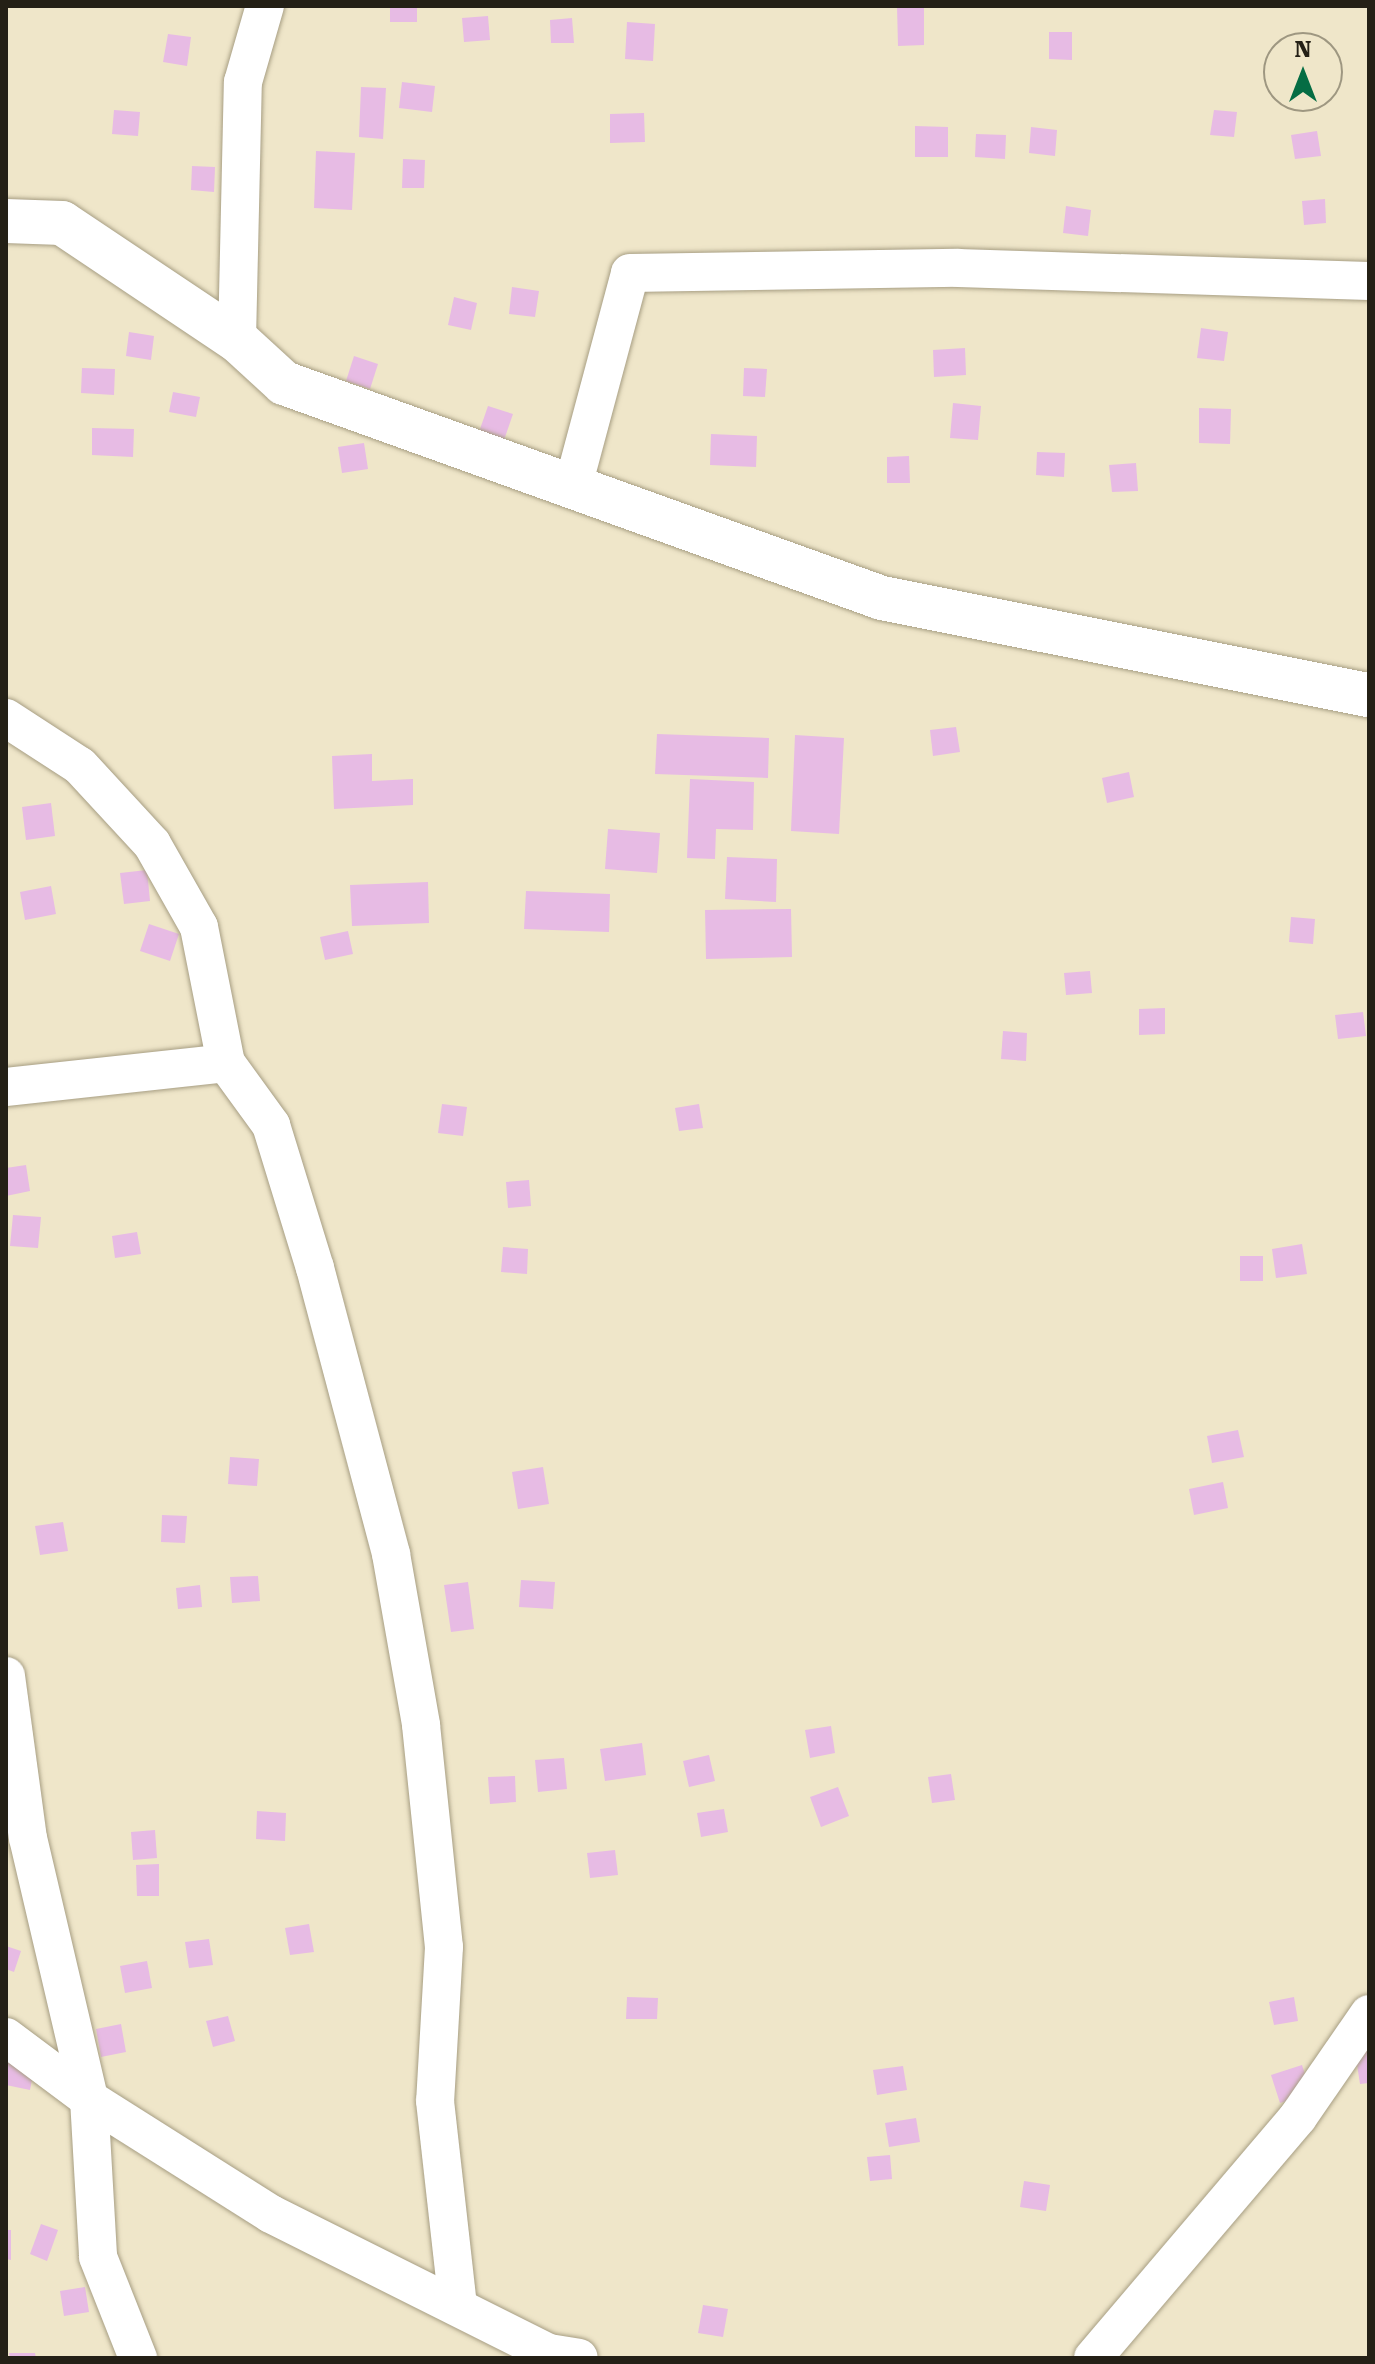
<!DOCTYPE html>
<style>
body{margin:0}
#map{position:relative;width:1375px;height:2364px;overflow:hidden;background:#efe6c9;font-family:"Roboto Serif",serif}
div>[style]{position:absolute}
.building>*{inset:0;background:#e7bbe4}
.roads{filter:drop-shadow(0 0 2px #a79e83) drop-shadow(0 0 2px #a79e83)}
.street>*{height:38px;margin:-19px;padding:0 19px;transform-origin:19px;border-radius:19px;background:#fff}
.secondary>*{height:44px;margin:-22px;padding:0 22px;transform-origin:22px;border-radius:22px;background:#fff}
span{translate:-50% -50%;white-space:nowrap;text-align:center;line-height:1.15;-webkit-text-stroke:7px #efe6c9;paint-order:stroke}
.frame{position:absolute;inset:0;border:8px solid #242016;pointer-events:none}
.north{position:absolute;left:1263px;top:32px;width:80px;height:80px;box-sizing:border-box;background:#efe6c9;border:2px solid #9e9781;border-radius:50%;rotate:0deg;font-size:22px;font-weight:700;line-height:32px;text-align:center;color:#242016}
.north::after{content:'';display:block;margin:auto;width:28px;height:36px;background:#056d44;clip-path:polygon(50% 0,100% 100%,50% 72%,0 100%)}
</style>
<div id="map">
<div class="building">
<i style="clip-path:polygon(390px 6px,417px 6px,417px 22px,390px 22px)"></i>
<i style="clip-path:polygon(897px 6px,924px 6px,924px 45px,898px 46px)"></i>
<i style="clip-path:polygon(488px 16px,490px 40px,464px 42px,462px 18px)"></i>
<i style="clip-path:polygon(572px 18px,574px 43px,551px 43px,550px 20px)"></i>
<i style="clip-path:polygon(627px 22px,655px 24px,653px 61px,625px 59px)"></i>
<i style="clip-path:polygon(1049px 32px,1072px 32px,1072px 60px,1049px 59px)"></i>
<i style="clip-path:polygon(168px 34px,191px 37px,187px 66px,163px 62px)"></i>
<i style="clip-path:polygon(402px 82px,435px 86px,432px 112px,399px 108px)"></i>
<i style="clip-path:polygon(361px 87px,386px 88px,383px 139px,359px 137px)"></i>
<i style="clip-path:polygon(114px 110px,140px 112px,138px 136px,112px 134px)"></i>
<i style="clip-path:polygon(1214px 110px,1237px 112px,1234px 137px,1210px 135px)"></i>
<i style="clip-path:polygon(644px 113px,645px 142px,610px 143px,610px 114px)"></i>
<i style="clip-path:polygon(915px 126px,948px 127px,948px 157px,915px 157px)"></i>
<i style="clip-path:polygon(1031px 127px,1057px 130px,1055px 156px,1029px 153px)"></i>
<i style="clip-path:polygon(1317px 131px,1321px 156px,1295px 159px,1291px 135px)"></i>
<i style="clip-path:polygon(976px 134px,1006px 135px,1005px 159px,975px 157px)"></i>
<i style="clip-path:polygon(316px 151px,355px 153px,352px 210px,314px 208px)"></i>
<i style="clip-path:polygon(403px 159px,425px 160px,424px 188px,402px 188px)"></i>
<i style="clip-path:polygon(192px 166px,215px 167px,214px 192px,191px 190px)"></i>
<i style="clip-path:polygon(1325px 199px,1326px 223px,1304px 225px,1302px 201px)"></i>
<i style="clip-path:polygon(1066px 206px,1091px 210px,1088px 236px,1063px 233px)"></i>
<i style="clip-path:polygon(512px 287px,539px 291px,535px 317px,509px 314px)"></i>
<i style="clip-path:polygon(454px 297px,477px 303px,471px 330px,448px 325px)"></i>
<i style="clip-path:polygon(1201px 328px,1228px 332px,1224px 361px,1197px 358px)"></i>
<i style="clip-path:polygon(129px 332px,154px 336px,151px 360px,126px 356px)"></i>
<i style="clip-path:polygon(965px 348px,966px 375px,934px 377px,933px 350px)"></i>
<i style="clip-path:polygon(354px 356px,378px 364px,370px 389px,346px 381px)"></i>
<i style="clip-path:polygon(82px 368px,115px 369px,114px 395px,81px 393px)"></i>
<i style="clip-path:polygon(744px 368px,767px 369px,765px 397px,743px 396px)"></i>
<i style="clip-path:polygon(173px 392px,200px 397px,196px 417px,169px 412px)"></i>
<i style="clip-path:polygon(953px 403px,981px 406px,978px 440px,950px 438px)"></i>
<i style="clip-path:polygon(488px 406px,513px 414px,504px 440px,479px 432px)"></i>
<i style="clip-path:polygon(1199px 408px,1231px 409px,1230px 444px,1199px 443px)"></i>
<i style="clip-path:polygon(92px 428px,134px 429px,133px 457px,92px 455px)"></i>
<i style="clip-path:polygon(711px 434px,757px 436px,756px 467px,710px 465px)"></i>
<i style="clip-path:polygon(364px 443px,368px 469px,342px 473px,338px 447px)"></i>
<i style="clip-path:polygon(1037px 452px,1065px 453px,1064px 477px,1036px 475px)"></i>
<i style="clip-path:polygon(909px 456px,910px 483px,887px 483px,887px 457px)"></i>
<i style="clip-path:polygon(1136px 463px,1138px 491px,1112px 492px,1109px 465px)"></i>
<i style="clip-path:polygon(956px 727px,960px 752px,933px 756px,930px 730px)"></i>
<i style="clip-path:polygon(657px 734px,769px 738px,768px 778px,655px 774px)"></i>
<i style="clip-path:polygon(795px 735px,844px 738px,839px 834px,791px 831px)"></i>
<i style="clip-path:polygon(372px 754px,372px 781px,413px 779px,413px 805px,334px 809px,332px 756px)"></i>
<i style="clip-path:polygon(1129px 772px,1134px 797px,1107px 803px,1102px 778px)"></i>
<i style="clip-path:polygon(690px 779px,754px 782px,753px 830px,716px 829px,715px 859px,687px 858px)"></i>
<i style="clip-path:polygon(51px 803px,55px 836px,26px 840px,22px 807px)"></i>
<i style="clip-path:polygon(608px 829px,660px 833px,657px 873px,605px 869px)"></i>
<i style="clip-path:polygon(727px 857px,777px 859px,776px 902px,725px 899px)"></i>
<i style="clip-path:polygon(147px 870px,150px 901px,124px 904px,120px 873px)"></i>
<i style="clip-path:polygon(428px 882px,429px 923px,352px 926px,350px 885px)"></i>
<i style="clip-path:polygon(51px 886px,56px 914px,25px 920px,20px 892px)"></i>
<i style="clip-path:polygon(526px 891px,610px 894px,609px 932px,524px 929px)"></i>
<i style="clip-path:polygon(791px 909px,792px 957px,706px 959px,705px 910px)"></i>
<i style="clip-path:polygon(1291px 917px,1315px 919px,1313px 944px,1289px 942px)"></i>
<i style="clip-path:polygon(149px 924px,179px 934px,170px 961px,140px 951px)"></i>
<i style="clip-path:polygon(348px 931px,353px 954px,325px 960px,320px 937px)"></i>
<i style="clip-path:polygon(1090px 971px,1092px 993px,1066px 995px,1064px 973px)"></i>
<i style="clip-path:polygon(1165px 1008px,1165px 1034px,1139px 1035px,1139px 1009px)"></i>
<i style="clip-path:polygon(1363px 1012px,1366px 1036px,1338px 1039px,1335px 1015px)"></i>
<i style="clip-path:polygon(1003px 1031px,1027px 1033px,1026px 1061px,1001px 1059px)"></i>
<i style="clip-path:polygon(442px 1104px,467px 1107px,463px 1136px,438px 1133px)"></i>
<i style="clip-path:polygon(699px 1104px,703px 1128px,679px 1131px,675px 1108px)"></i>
<i style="clip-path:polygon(26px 1165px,30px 1191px,6px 1196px,6px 1168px)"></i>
<i style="clip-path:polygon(529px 1180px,531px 1206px,508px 1208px,506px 1182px)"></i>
<i style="clip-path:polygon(13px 1215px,41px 1217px,38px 1248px,10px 1246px)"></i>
<i style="clip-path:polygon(137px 1232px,141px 1254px,115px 1258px,112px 1236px)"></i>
<i style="clip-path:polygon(1302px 1244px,1307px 1274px,1276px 1278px,1272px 1249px)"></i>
<i style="clip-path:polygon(503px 1247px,528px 1249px,527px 1274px,501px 1272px)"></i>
<i style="clip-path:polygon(1240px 1256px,1263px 1256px,1263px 1281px,1240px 1281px)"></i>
<i style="clip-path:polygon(1238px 1430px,1244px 1457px,1212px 1463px,1207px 1436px)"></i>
<i style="clip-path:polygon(230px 1457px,259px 1459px,257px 1486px,228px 1484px)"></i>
<i style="clip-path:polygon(543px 1467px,549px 1504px,518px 1509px,512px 1472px)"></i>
<i style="clip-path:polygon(1223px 1482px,1228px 1508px,1194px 1515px,1189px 1489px)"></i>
<i style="clip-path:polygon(162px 1515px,187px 1516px,185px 1543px,161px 1542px)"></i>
<i style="clip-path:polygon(63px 1522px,68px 1551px,40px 1555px,35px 1526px)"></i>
<i style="clip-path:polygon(258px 1576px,260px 1601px,232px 1603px,230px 1577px)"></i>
<i style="clip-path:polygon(521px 1580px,555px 1582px,553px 1609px,519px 1607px)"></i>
<i style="clip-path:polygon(468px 1582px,474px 1629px,451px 1632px,444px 1585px)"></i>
<i style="clip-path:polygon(200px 1585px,202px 1607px,178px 1609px,176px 1588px)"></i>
<i style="clip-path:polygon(831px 1726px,835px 1753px,810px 1758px,805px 1730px)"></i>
<i style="clip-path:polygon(642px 1743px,646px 1775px,605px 1781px,600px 1749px)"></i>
<i style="clip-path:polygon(709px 1755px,715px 1781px,689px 1787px,683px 1761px)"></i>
<i style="clip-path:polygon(564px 1758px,567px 1789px,538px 1792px,535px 1760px)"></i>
<i style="clip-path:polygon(951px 1774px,955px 1800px,932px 1803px,928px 1777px)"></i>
<i style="clip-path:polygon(515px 1776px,516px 1802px,490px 1804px,488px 1777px)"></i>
<i style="clip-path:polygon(838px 1787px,849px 1816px,821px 1827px,810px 1797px)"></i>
<i style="clip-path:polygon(724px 1809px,728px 1832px,701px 1837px,697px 1813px)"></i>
<i style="clip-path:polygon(257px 1811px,286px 1813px,285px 1841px,256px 1839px)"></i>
<i style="clip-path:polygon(155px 1830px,157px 1858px,133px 1860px,131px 1832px)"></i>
<i style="clip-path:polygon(615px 1850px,618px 1875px,590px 1878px,587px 1853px)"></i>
<i style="clip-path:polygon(159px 1864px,159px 1896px,137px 1896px,136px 1865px)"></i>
<i style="clip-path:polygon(309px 1924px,314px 1952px,290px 1955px,285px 1928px)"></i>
<i style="clip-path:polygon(209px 1939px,213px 1965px,189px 1968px,185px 1942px)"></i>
<i style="clip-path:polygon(6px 1946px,21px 1951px,14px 1972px,6px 1969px)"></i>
<i style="clip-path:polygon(147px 1961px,152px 1988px,125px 1993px,120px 1966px)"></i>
<i style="clip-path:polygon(627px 1997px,658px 1998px,657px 2019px,626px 2019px)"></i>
<i style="clip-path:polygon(1294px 1997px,1298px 2021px,1274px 2025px,1269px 2002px)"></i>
<i style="clip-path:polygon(228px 2016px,235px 2041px,213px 2047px,206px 2021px)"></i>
<i style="clip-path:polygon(121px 2024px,126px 2052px,101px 2057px,96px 2029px)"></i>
<i style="clip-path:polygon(1369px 2050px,1369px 2083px,1360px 2084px,1355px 2052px)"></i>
<i style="clip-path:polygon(7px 2059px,35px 2065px,30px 2090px,6px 2085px)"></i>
<i style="clip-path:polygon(1302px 2065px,1311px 2093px,1280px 2103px,1271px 2075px)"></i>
<i style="clip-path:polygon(903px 2066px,907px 2090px,877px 2095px,873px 2070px)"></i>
<i style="clip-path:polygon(916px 2118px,920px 2142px,889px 2147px,885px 2123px)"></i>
<i style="clip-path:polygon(890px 2155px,892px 2179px,870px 2181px,867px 2157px)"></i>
<i style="clip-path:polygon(1024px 2181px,1050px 2185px,1046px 2211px,1020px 2207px)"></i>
<i style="clip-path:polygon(41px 2224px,58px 2230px,47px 2261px,30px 2254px)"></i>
<i style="clip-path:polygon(6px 2230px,11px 2230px,11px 2260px,6px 2259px)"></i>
<i style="clip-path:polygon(85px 2287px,89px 2312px,64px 2316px,60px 2291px)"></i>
<i style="clip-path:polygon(703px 2305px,728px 2309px,723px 2337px,698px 2333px)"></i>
<i style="clip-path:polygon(9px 2353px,35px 2353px,36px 2358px,10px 2358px)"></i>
</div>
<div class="roads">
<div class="street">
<i style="left:237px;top:340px;width:258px;rotate:-88.7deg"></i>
<i style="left:243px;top:82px;width:79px;rotate:-73.9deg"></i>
<i style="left:573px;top:486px;width:220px;rotate:-75deg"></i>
<i style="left:630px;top:273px;width:328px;rotate:-0.9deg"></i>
<i style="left:958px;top:268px;width:411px;rotate:1.8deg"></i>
<i style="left:6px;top:718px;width:88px;rotate:33deg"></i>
<i style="left:80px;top:766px;width:106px;rotate:47.3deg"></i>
<i style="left:152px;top:844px;width:95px;rotate:60.5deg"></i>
<i style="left:199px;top:927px;width:139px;rotate:78.8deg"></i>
<i style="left:226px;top:1063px;width:77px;rotate:54deg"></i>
<i style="left:271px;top:1125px;width:150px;rotate:72.9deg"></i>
<i style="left:315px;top:1268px;width:296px;rotate:75.1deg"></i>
<i style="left:391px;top:1554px;width:174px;rotate:80deg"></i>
<i style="left:421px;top:1725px;width:223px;rotate:84.1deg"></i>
<i style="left:444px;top:1947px;width:154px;rotate:93.3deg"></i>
<i style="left:435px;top:2101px;width:207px;rotate:83.6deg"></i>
<i style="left:6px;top:1087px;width:221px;rotate:-6.2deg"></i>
<i style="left:6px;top:1676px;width:163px;rotate:82.3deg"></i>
<i style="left:28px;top:1838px;width:268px;rotate:76.8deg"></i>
<i style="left:89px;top:2099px;width:158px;rotate:86.7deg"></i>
<i style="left:98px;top:2257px;width:109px;rotate:68.4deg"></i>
<i style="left:6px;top:2037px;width:104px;rotate:36.8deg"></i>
<i style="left:89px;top:2099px;width:215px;rotate:32.3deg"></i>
<i style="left:271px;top:2214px;width:311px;rotate:26.6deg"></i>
<i style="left:549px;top:2353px;width:30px;rotate:9deg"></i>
<i style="left:1093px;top:2358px;width:316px;rotate:-49.6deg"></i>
<i style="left:1298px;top:2117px;width:125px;rotate:-55.4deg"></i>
</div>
<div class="secondary">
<i style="left:6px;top:221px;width:56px;rotate:2deg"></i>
<i style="left:62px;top:223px;width:211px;rotate:33.8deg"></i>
<i style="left:237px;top:340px;width:64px;rotate:42.5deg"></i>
<i style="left:284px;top:383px;width:635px;rotate:19.78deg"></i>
<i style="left:882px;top:598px;width:497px;rotate:11.3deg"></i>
</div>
</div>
<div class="frame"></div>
<div class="north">N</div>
</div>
